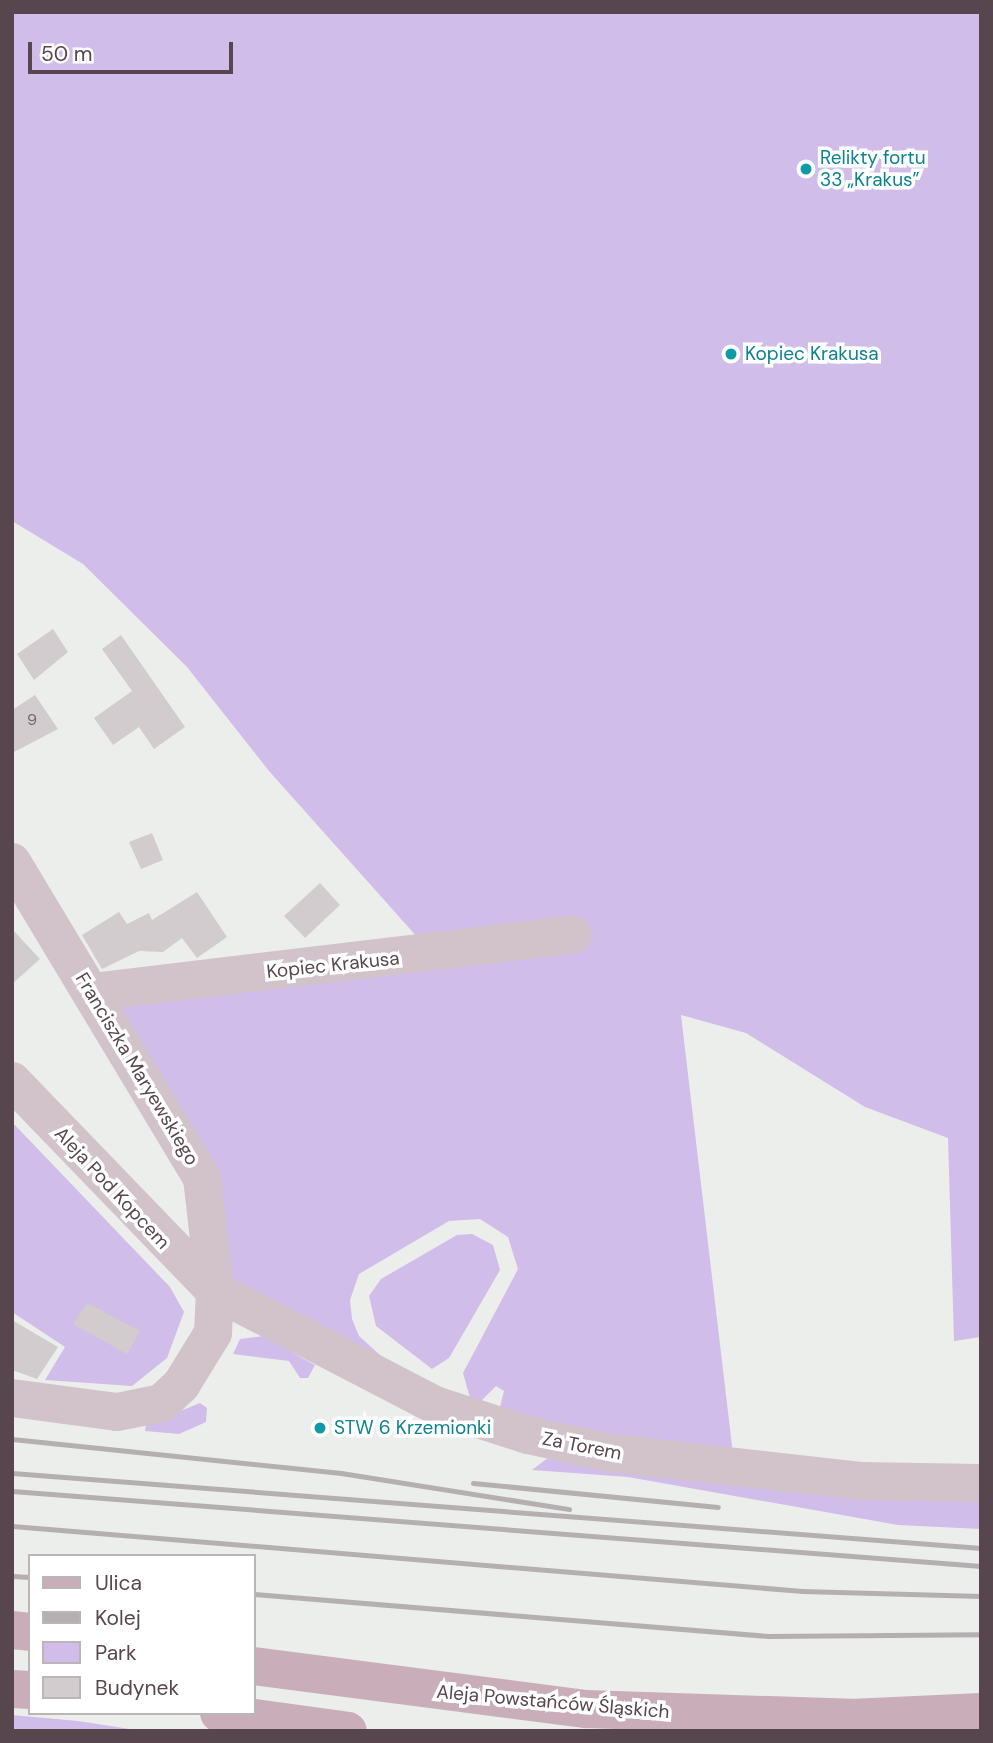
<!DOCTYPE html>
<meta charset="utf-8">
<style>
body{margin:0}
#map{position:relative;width:993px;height:1743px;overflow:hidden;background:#eceeec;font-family:"DM Sans",sans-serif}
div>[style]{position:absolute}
.green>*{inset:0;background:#d1bde9}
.building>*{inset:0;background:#d3ccce}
.minor>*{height:38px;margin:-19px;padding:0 19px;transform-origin:19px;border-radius:19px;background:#d2c3ca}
.major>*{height:38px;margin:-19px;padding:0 19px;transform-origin:19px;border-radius:19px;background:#c9aeba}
.rail>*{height:5px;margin:-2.5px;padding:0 2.5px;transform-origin:2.5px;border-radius:2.5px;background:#b6afb1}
.dots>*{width:19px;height:19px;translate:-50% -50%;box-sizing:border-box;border:4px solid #fff;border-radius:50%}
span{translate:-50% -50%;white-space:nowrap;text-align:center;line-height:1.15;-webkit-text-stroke:7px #fff;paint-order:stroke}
.number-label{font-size:16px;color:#76686e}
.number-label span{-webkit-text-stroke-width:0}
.culture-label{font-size:19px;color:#0d838f}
.left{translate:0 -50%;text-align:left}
.street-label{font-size:19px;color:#57464e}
.frame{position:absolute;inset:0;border:14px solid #57464e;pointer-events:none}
.legend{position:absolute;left:28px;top:1554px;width:228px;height:161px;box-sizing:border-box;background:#fff;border:2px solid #bcb5b8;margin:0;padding:9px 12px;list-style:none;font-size:21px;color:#57464e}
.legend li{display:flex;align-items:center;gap:14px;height:35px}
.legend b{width:35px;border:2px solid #bcb5b8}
.scale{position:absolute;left:28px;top:42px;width:205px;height:32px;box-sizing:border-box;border:4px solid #57464e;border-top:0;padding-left:9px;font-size:21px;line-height:24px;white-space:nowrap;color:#57464e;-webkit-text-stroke:5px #fff;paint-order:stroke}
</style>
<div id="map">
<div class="green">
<i style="clip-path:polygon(12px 12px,981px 12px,981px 1337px,954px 1341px,948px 1138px,865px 1107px,746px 1033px,681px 1015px,733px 1454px,562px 1430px,500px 1407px,504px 1391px,496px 1386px,480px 1402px,470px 1398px,463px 1373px,518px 1269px,508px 1237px,480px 1219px,449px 1221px,359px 1274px,350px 1300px,352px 1319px,359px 1336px,391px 1365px,231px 1283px,111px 1008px,435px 957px,269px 771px,187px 667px,83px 564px,12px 521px)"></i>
<i style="clip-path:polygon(12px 1122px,170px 1287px,184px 1312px,167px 1358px,132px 1386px,45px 1380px,65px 1347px,12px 1312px)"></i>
<i style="clip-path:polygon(457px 1235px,472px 1234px,493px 1245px,500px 1270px,449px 1358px,432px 1369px,376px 1326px,369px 1296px,381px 1279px)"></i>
<i style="clip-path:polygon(263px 1336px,315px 1365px,308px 1378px,300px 1378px,289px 1361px,233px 1354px,240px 1339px)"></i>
<i style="clip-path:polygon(200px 1403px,207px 1408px,206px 1422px,179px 1434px,145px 1431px,146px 1425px)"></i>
<i style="clip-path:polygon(553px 1454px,981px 1493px,981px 1529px,898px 1525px,628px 1477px,532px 1470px)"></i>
<i style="clip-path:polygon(12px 1715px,78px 1721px,143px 1731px,12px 1731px)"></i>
</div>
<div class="building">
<i style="clip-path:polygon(53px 629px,68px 652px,34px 680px,17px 654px)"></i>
<i style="clip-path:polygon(121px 635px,185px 727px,154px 749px,139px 727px,113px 745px,94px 718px,132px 691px,102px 649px)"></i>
<i style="clip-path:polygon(35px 695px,58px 729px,12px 753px,12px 710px)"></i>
<i style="clip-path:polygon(152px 833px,163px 860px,141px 869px,129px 842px)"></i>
<i style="clip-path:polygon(320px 883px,340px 905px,305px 938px,284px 916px)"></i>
<i style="clip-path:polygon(197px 892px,227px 937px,197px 958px,182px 938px,163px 952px,139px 951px,102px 969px,82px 935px,119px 912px,127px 924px,149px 913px,152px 920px)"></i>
<i style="clip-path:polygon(12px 929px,40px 959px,12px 984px)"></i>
<i style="clip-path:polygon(87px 1303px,140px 1331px,127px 1354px,73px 1324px)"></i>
<i style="clip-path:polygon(12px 1320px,58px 1347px,37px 1379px,12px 1370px)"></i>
</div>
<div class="minor">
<i style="left:12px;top:862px;width:369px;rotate:59deg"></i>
<i style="left:202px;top:1178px;width:114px;rotate:83.4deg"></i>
<i style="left:215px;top:1291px;width:42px;rotate:92.7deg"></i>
<i style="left:213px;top:1333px;width:61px;rotate:121.6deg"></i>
<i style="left:181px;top:1385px;width:26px;rotate:137deg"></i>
<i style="left:162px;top:1403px;width:46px;rotate:168.7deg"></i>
<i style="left:117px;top:1412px;width:106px;rotate:-172.4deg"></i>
<i style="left:92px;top:992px;width:484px;rotate:-6.8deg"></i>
<i style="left:12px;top:1081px;width:292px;rotate:46deg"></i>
<i style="left:215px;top:1291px;width:248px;rotate:27.4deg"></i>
<i style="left:435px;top:1405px;width:98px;rotate:17.9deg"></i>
<i style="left:528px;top:1435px;width:85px;rotate:12.2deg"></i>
<i style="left:611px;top:1453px;width:253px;rotate:6.4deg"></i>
<i style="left:862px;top:1481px;width:119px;rotate:1deg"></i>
</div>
<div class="major">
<i style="left:12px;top:1630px;width:18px;rotate:6deg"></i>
<i style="left:254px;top:1666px;width:335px;rotate:7.4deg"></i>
<i style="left:586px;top:1709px;width:265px;rotate:1.9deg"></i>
<i style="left:851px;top:1718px;width:130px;rotate:-2.6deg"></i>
<i style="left:12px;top:1689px;width:18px;rotate:3deg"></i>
<i style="left:219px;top:1713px;width:130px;rotate:7.9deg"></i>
</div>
<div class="rail">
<i style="left:12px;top:1439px;width:331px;rotate:5.9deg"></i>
<i style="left:341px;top:1473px;width:231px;rotate:9deg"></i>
<i style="left:12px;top:1473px;width:972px;rotate:4.43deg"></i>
<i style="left:473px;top:1483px;width:246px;rotate:5.6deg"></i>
<i style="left:12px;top:1491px;width:972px;rotate:4.43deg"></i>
<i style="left:12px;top:1526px;width:793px;rotate:4.7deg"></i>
<i style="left:802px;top:1591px;width:179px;rotate:1.6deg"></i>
<i style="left:12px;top:1576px;width:18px;rotate:3deg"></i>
<i style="left:254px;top:1594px;width:516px;rotate:4.67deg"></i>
<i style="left:768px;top:1636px;width:213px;rotate:-0.5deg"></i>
</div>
<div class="dots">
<i style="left:806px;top:169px;background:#0f9aa8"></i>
<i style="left:731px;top:354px;background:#0f9aa8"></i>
<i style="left:320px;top:1428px;background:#0f9aa8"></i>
</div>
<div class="number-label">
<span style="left:32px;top:720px">9</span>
</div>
<div class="culture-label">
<span class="left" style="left:820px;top:169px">Relikty fortu<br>33 „Krakus”</span>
<span class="left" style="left:745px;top:354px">Kopiec Krakusa</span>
<span class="left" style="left:334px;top:1428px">STW 6 Krzemionki</span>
</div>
<div class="street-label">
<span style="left:333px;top:965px;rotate:-6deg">Kopiec Krakusa</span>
<span style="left:137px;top:1069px;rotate:59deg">Franciszka Maryewskiego</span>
<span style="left:112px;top:1188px;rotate:47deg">Aleja Pod Kopcem</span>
<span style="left:582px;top:1446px;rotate:11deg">Za Torem</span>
<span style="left:553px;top:1702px;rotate:5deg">Aleja Powstańców Śląskich</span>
</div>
<div class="frame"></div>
<ul class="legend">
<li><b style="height:9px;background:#c9aeba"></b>Ulica</li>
<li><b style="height:9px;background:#b6afb1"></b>Kolej</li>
<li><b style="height:19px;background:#d1bde9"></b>Park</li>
<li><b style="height:19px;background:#d3ccce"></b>Budynek</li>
</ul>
<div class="scale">50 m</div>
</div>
